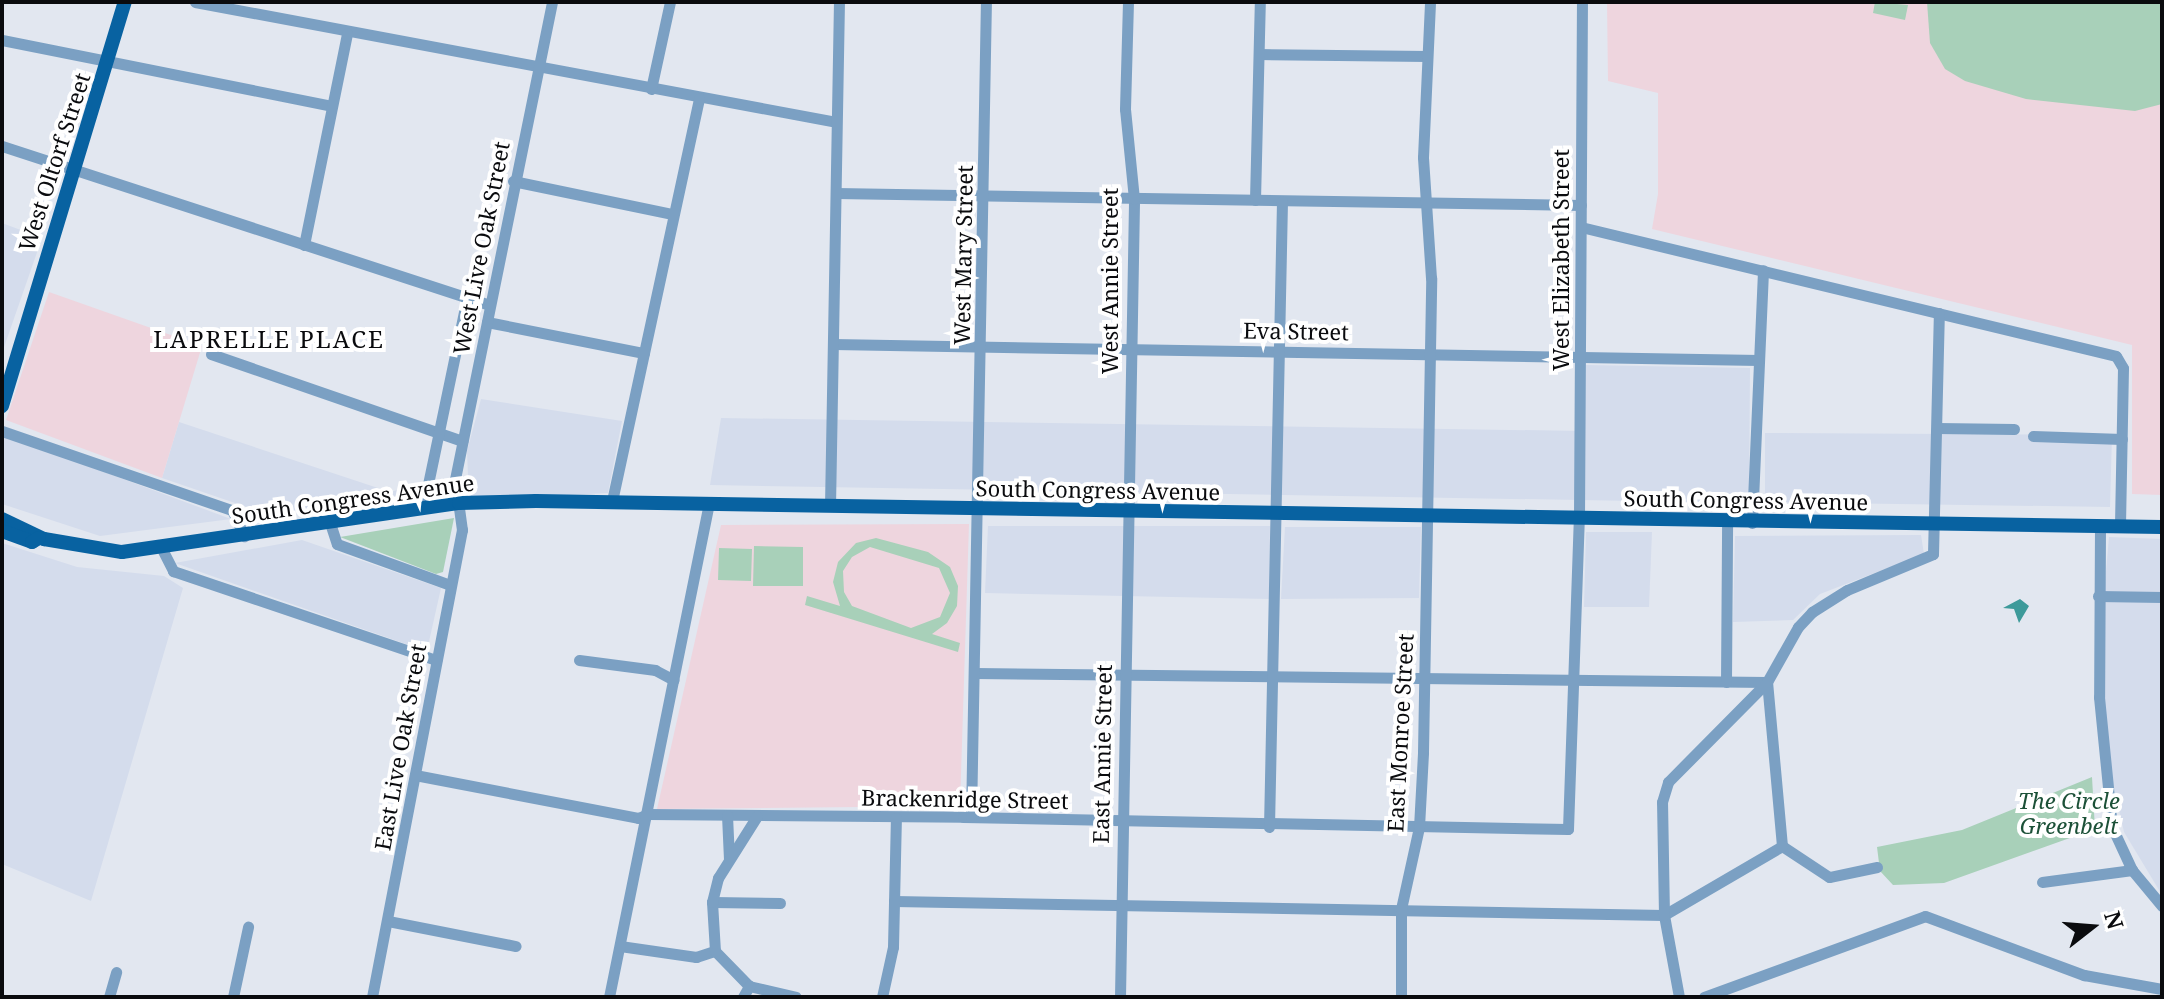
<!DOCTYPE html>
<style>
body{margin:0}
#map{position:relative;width:2164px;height:999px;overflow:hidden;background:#e2e7f0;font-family:"Noto Serif",serif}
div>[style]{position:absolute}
.built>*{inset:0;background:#d4dcec}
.education>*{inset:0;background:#eed5de}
.green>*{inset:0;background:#a8d0b9}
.water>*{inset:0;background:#3d9a9a}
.minor>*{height:11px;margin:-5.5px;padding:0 5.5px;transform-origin:5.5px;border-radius:5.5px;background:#7ba0c3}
.major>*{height:14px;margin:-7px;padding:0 7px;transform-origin:7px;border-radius:7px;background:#0862a1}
span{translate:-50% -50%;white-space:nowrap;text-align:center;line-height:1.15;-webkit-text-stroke:8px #fff;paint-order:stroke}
.street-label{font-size:22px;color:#0a0b0e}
.park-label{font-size:22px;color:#1c5138;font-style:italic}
.neighbourhood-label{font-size:24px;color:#0a0b0e;letter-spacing:2px}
.frame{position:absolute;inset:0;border:4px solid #0a0b0e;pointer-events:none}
.north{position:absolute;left:2052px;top:887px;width:80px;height:80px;-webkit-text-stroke:6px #fff;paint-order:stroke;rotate:73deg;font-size:22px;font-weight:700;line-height:32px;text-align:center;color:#0a0b0e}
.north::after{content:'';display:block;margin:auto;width:28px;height:36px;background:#0a0b0e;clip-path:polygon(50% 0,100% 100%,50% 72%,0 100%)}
</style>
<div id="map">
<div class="built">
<i style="clip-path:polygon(2px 223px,42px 238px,2px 353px)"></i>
<i style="clip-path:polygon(1586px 365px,1750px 368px,1749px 503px,710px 485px,721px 418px,1584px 431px)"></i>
<i style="clip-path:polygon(481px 399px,622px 421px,608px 493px,469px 500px,467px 451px)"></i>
<i style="clip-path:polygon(179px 422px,390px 492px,420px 484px,417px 493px,270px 515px,162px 478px)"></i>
<i style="clip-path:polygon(1765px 433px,2112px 435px,2110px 507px,1765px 502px)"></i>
<i style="clip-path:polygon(2px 434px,231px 519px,100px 536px,2px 504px)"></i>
<i style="clip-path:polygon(988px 526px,1270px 526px,1269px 599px,985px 593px)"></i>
<i style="clip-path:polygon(1285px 527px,1421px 527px,1419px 598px,1281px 599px)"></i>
<i style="clip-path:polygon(1586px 532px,1652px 532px,1649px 607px,1584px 607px)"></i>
<i style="clip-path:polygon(1921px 535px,1924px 554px,1820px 594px,1793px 620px,1733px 622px,1735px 536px)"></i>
<i style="clip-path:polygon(2109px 537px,2162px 539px,2162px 593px,2104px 594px)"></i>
<i style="clip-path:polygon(302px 540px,441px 588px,428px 646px,420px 649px,175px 563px)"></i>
<i style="clip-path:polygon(2px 543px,77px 567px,164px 576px,183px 588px,91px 901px,2px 864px)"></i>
<i style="clip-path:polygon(2104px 601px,2162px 601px,2162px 895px,2124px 832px,2111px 775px,2103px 687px)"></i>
</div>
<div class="education">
<i style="clip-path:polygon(1607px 2px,2162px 2px,2162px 495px,2132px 494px,2132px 345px,1652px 229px,1658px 194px,1658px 93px,1608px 81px)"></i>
<i style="clip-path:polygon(49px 292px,202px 346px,162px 478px,6px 420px)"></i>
<i style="clip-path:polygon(969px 524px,960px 806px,657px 809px,721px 525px)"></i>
</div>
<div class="green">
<i style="clip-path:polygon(1875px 2px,1908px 5px,1905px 20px,1873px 13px)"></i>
<i style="clip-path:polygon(1927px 2px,2162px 2px,2162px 104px,2135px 111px,2026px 99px,1965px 81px,1945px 69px,1930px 43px)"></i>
<i style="clip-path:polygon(454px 518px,443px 572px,436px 574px,340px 537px)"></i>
<i style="clip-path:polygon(evenodd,876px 538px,928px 552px,950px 567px,958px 586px,957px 606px,947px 623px,932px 634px,960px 643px,958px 652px,805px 605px,807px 596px,840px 606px,833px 582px,838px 562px,856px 543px,876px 538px,870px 547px,939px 568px,950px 593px,940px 617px,911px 628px,852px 606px,844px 592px,843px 571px,852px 557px,870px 547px)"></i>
<i style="clip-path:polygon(754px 546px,803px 547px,803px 586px,753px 586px)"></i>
<i style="clip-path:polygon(719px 548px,752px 549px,751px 581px,718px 580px)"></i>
<i style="clip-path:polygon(2092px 777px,2095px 829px,1944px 883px,1893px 885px,1880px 871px,1877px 847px,1962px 830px)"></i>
</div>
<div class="water">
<i style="clip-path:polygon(2020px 599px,2029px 606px,2019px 623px,2014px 609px,2003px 608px)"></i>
</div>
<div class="minor">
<i style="left:195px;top:2px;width:652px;rotate:10.6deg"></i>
<i style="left:2px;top:40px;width:336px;rotate:11.3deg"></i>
<i style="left:1259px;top:54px;width:168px;rotate:0.7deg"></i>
<i style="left:651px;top:89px;width:89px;rotate:-77.7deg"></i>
<i style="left:2px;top:146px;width:513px;rotate:18.05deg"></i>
<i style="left:513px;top:181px;width:163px;rotate:11.7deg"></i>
<i style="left:836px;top:193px;width:745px;rotate:0.92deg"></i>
<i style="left:1255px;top:200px;width:198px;rotate:-88.6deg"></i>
<i style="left:1581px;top:227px;width:550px;rotate:13.56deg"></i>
<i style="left:2116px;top:356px;width:14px;rotate:60deg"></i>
<i style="left:2123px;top:368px;width:159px;rotate:91.1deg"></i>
<i style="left:304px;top:245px;width:216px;rotate:-78.5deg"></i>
<i style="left:487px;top:322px;width:160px;rotate:11.2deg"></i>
<i style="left:833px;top:344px;width:926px;rotate:0.99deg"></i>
<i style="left:211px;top:354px;width:266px;rotate:19.1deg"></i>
<i style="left:1937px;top:428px;width:77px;rotate:0.7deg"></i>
<i style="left:2px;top:431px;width:243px;rotate:19deg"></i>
<i style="left:232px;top:510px;width:29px;rotate:65deg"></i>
<i style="left:2033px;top:436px;width:89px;rotate:1.9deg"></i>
<i style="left:612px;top:501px;width:412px;rotate:-77.8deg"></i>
<i style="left:830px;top:506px;width:504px;rotate:-88.98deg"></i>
<i style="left:423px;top:508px;width:215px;rotate:-78.2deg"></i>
<i style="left:330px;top:523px;width:22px;rotate:72deg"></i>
<i style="left:337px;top:544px;width:120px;rotate:19.9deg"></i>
<i style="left:1752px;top:523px;width:253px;rotate:-87.5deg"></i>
<i style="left:2100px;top:527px;width:170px;rotate:90.3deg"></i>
<i style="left:2099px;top:697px;width:131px;rotate:84.3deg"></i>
<i style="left:2112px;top:827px;width:47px;rotate:65.1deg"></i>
<i style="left:2132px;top:870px;width:47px;rotate:50.2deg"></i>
<i style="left:162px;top:549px;width:25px;rotate:63deg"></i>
<i style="left:173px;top:571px;width:278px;rotate:18.7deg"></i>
<i style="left:2098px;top:596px;width:64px;rotate:0.9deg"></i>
<i style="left:579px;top:660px;width:77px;rotate:7.5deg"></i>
<i style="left:655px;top:670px;width:21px;rotate:28deg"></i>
<i style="left:975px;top:673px;width:792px;rotate:0.65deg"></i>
<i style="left:1726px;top:682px;width:159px;rotate:-89.6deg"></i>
<i style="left:415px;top:775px;width:227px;rotate:10.9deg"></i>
<i style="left:638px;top:818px;width:11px;rotate:-22deg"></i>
<i style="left:648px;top:814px;width:315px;rotate:0.5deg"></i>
<i style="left:963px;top:817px;width:605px;rotate:1.14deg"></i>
<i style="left:1568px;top:829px;width:311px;rotate:-88deg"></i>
<i style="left:1579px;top:518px;width:516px;rotate:-89.67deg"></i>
<i style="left:727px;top:815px;width:44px;rotate:87.4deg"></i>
<i style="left:971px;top:817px;width:815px;rotate:-88.95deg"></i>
<i style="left:1269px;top:827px;width:626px;rotate:-88.81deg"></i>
<i style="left:1877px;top:867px;width:49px;rotate:168.2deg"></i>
<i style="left:1829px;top:877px;width:56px;rotate:-146.6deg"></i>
<i style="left:1782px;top:846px;width:165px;rotate:-95.2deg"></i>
<i style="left:1767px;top:682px;width:63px;rotate:-60.6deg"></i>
<i style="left:1798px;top:627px;width:21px;rotate:-47deg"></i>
<i style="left:1812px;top:612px;width:41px;rotate:-32.2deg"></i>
<i style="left:1847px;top:590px;width:93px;rotate:-22.7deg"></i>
<i style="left:1933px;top:554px;width:241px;rotate:-88.6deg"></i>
<i style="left:2042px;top:882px;width:91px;rotate:-7.6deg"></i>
<i style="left:894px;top:901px;width:770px;rotate:1.04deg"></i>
<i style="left:1664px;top:915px;width:137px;rotate:-30.3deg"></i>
<i style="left:712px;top:902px;width:68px;rotate:0.8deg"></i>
<i style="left:388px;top:921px;width:130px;rotate:11.1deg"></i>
<i style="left:620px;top:946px;width:77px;rotate:8.2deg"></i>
<i style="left:696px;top:957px;width:20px;rotate:-18deg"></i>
<i style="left:715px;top:951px;width:49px;rotate:45.8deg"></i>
<i style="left:749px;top:986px;width:48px;rotate:13.2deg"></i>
<i style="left:715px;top:951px;width:49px;rotate:-93.5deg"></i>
<i style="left:712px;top:902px;width:25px;rotate:-76deg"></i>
<i style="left:718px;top:878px;width:73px;rotate:-57.8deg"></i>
<i style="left:109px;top:997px;width:26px;rotate:-74deg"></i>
<i style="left:233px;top:997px;width:72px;rotate:-77.9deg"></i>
<i style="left:372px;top:997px;width:476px;rotate:-79.1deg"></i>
<i style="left:462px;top:530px;width:51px;rotate:-97.8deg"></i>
<i style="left:455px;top:479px;width:487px;rotate:-78.5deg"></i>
<i style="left:609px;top:997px;width:504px;rotate:-78.56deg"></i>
<i style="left:743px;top:997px;width:13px;rotate:-61deg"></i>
<i style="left:882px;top:997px;width:51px;rotate:-77.6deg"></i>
<i style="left:893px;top:947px;width:129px;rotate:-88.7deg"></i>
<i style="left:1120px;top:997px;width:798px;rotate:-88.99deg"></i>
<i style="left:1134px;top:199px;width:90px;rotate:-95.7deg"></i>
<i style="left:1125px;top:109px;width:107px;rotate:-88.4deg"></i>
<i style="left:1401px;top:997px;width:88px;rotate:-90deg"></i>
<i style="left:1401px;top:909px;width:84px;rotate:-77.6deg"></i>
<i style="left:1419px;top:827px;width:75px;rotate:-86.9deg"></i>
<i style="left:1423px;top:752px;width:474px;rotate:-89deg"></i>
<i style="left:1431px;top:278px;width:121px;rotate:-93.8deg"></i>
<i style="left:1423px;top:157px;width:155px;rotate:-87.4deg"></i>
<i style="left:1679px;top:997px;width:83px;rotate:-100.4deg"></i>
<i style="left:1664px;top:915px;width:113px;rotate:-91deg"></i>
<i style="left:1662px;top:802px;width:21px;rotate:-73deg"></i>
<i style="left:1668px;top:782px;width:141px;rotate:-45.3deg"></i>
<i style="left:1704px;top:997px;width:235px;rotate:-20.1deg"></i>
<i style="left:1925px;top:916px;width:170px;rotate:20.4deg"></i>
<i style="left:2084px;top:975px;width:79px;rotate:10.2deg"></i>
</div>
<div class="major">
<i style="left:2px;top:406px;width:422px;rotate:-73.1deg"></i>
<i style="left:2px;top:519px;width:47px;rotate:25.5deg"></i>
<i style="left:44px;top:539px;width:79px;rotate:9.5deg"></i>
<i style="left:122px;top:552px;width:341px;rotate:-8.3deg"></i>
<i style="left:459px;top:503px;width:77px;rotate:-1.5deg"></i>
<i style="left:536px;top:501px;width:1626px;rotate:0.92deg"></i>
<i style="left:2px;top:531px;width:32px;rotate:20deg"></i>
<i style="left:32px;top:542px;width:8px;rotate:-30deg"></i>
</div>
<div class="street-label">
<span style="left:54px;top:162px;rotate:-72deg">West Oltorf Street</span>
<span style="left:481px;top:248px;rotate:-79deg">West Live Oak Street</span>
<span style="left:963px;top:255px;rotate:-89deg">West Mary Street</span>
<span style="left:1561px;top:260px;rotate:-90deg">West Elizabeth Street</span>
<span style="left:1110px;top:281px;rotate:-90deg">West Annie Street</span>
<span style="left:1296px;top:331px;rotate:1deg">Eva Street</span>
<span style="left:1098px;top:490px;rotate:1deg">South Congress Avenue</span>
<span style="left:353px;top:499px;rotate:-8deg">South Congress Avenue</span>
<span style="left:1746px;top:500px;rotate:1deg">South Congress Avenue</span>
<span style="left:1400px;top:733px;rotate:-87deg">East Monroe Street</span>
<span style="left:400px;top:747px;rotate:-80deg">East Live Oak Street</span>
<span style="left:1102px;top:754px;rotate:-89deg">East Annie Street</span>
<span style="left:965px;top:799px;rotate:1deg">Brackenridge Street</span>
</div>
<div class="park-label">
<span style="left:2069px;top:813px">The Circle<br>Greenbelt</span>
</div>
<div class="neighbourhood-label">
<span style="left:269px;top:339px">LAPRELLE PLACE</span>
</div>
<div class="frame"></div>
<div class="north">N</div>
</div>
